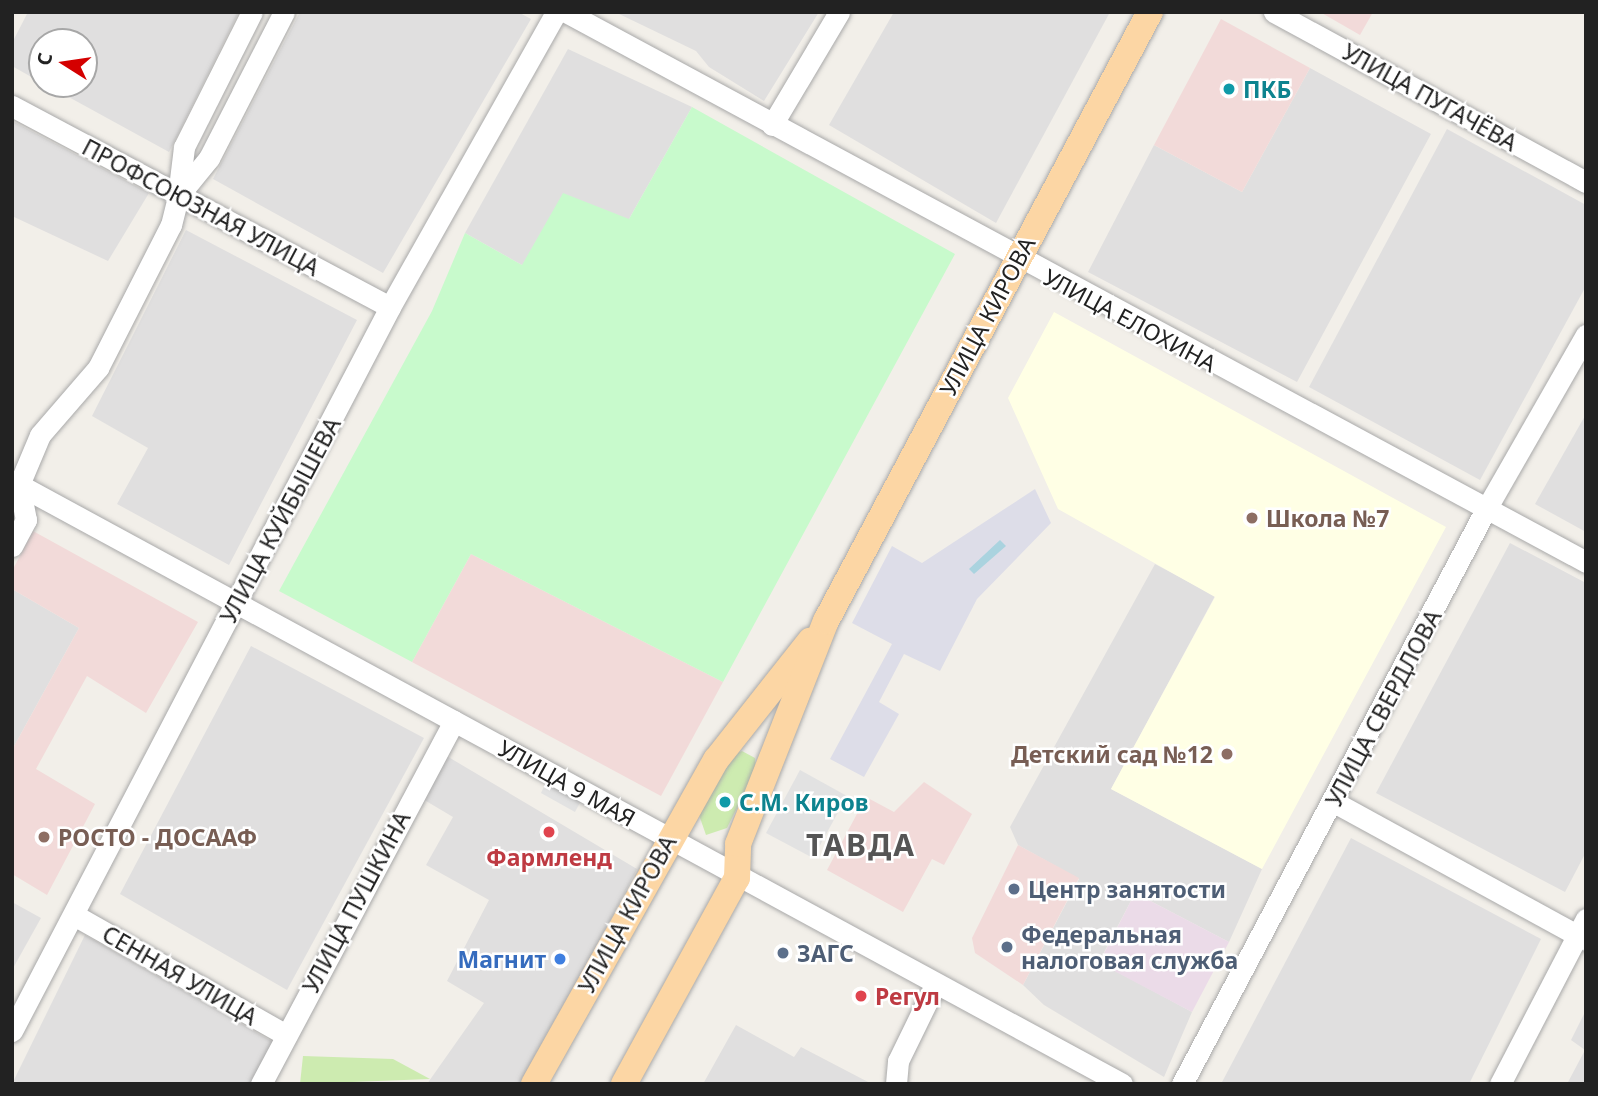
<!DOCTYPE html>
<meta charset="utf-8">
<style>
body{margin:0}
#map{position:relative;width:1598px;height:1096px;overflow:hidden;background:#f2efe9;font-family:"Noto Sans",sans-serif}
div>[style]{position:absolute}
.residential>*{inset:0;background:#e0dfdf}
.commercial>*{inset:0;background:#f2dad9}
.industrial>*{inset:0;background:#ebdbe8}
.education>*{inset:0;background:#ffffe5}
.grass>*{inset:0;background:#cdebb0}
.park>*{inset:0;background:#c8facc}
.parking>*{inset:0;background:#e2e2e2}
.plaza>*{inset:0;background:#dddde8}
.water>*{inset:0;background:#aad3df}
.roads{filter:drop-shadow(0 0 2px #a9a9a9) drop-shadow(0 0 2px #a9a9a9)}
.minor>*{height:21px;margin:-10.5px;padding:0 10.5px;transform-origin:10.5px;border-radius:10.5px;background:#fff}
.major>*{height:26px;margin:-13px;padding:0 13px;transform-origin:13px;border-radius:13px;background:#fcd6a4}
.dots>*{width:19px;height:19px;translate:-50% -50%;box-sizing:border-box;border:4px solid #fff;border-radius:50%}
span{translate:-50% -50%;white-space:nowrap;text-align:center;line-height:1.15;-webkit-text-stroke:5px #fff;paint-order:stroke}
.culture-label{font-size:23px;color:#0d838f;font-weight:700}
.left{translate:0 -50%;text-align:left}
.street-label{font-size:23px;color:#222}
.education-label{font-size:23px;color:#785e54;font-weight:700}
.right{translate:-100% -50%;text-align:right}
.health-label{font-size:23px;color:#be3a42;font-weight:700}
.service-label{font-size:23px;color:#4e5e75;font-weight:700}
.shop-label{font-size:23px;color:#366cbe;font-weight:700}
.district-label{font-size:30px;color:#555;font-weight:700;letter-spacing:2px}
.frame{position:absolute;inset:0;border:14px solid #222;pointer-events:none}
.north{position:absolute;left:28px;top:28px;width:70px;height:70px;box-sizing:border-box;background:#fff;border:2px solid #a7a7a7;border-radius:50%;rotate:282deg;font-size:19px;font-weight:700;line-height:28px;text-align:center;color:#222}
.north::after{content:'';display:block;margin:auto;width:24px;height:32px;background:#d40000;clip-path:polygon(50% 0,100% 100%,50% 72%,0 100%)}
</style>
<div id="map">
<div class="residential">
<i style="clip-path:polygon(28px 12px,239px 12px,169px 152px,45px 84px,84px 84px,84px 42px,42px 42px,42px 83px,12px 66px,12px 43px)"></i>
<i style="clip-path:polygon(300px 12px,518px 12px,531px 19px,383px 273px,213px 179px)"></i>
<i style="clip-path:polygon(615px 12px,819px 12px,764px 101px,709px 67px,696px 51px)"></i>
<i style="clip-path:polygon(894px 12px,1110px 12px,996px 223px,829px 125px)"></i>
<i style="clip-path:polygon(568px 49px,692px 107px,629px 219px,522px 265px,465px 233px)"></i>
<i style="clip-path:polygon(1310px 68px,1431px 134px,1297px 382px,1088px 272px,1154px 145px,1242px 192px)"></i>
<i style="clip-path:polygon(12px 121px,149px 193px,108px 261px,12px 216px)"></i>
<i style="clip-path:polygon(1447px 129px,1586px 205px,1586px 286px,1480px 480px,1309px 387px)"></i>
<i style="clip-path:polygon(186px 230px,357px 320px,229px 565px,117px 504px,148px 448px,92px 416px)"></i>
<i style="clip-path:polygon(1586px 414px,1586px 532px,1535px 504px)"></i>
<i style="clip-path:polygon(1510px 543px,1586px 583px,1586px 852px,1565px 892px,1376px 793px)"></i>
<i style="clip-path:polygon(1155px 564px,1215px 596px,1111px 789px,1262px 869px,1229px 942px,1135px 893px,1099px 962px,1192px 1012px,1164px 1077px,1044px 1005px,1023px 985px,1079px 879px,1018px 845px,1010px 827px)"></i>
<i style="clip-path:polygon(12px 589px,79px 628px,12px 750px)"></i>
<i style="clip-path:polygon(251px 646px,424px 738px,287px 990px,120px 894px)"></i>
<i style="clip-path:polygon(445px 755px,637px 869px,524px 1084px,427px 1084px,484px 1003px,447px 981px,489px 900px,426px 865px,453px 817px,421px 798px)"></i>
<i style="clip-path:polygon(1351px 838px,1541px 939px,1469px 1084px,1221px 1084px)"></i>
<i style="clip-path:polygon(12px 902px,41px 918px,12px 970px)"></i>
<i style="clip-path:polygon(85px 935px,273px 1042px,251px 1084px,12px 1084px)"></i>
<i style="clip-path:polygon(1586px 1010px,1586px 1084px,1567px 1084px,1585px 1050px,1571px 1040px)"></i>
<i style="clip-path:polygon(736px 1025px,794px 1057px,801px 1047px,870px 1083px,703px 1084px)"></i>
</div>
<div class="commercial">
<i style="clip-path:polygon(1320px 12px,1373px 12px,1360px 35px)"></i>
<i style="clip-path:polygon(1221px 19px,1310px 68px,1242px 192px,1154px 145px)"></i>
<i style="clip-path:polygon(33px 531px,198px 622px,146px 713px,87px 676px,36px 769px,95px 804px,47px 895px,12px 874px,12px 750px,79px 628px,12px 589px,12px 571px)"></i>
<i style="clip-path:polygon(471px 554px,723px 682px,661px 796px,412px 662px)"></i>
<i style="clip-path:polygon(924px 782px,972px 814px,944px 865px,932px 859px,903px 912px,827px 870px,866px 797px,894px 812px)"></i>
<i style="clip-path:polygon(1018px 845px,1079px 878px,1023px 985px,975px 953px,972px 938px)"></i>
</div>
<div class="industrial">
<i style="clip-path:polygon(1135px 893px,1229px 942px,1192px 1012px,1099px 963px)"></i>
</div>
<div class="education">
<i style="clip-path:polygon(1054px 312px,1446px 527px,1262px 869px,1111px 789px,1215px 597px,1058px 509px,1008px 398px)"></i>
</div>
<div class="grass">
<i style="clip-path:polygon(742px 751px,755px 758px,756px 770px,727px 828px,706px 835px,699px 815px,732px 755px)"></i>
<i style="clip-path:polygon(303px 1056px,393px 1059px,430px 1079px,300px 1084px)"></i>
</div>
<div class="park">
<i style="clip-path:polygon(692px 107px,955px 254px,723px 682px,471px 554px,412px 662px,279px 591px,432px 311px,465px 233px,522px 265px,563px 193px,629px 219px)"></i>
</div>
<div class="parking">
<i style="clip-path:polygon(800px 770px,847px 796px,813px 858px,766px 833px)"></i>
<i style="clip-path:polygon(550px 774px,585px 793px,575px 812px,541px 793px)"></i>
</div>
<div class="plaza">
<i style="clip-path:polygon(1035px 489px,1051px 523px,977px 599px,940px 671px,904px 654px,879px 702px,899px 714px,864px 777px,830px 759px,892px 644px,852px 623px,892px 546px,922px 563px)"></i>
</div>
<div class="water">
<i style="clip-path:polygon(1000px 540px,1006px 546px,974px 574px,969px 569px)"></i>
</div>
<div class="roads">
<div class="minor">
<i style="left:566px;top:12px;width:1159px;rotate:28.33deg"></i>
<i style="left:1274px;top:12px;width:355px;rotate:28.6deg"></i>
<i style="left:12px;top:106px;width:428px;rotate:28deg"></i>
<i style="left:772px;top:125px;width:131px;rotate:-59.3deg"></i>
<i style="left:178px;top:196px;width:49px;rotate:-83deg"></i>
<i style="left:184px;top:147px;width:151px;rotate:-63.3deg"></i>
<i style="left:12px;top:481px;width:1263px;rotate:28.51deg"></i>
<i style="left:12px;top:546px;width:30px;rotate:-62deg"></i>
<i style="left:26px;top:520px;width:36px;rotate:-101deg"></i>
<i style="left:19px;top:485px;width:54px;rotate:-67.2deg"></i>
<i style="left:40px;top:435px;width:89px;rotate:-49.1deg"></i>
<i style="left:98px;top:368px;width:161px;rotate:-63deg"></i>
<i style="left:171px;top:225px;width:30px;rotate:-76deg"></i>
<i style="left:178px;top:196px;width:49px;rotate:-50.8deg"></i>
<i style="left:209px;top:158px;width:164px;rotate:-62.8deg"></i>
<i style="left:1334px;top:802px;width:287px;rotate:28.7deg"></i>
<i style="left:74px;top:915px;width:244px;rotate:29.5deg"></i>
<i style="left:12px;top:1031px;width:817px;rotate:-62.43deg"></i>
<i style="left:390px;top:307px;width:338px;rotate:-60.6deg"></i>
<i style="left:261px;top:1084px;width:411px;rotate:-62deg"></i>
<i style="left:896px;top:1084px;width:23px;rotate:-85deg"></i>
<i style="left:898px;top:1061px;width:85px;rotate:-64deg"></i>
<i style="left:1182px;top:1084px;width:648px;rotate:-62.13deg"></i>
<i style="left:1485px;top:511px;width:203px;rotate:-60.2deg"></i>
<i style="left:1500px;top:1084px;width:186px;rotate:-62.5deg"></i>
</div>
<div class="major">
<i style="left:534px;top:1084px;width:372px;rotate:-60.7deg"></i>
<i style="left:716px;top:760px;width:152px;rotate:-51.7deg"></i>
<i style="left:624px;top:1084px;width:235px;rotate:-61.3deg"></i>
<i style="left:737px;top:878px;width:34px;rotate:-88deg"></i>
<i style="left:738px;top:844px;width:240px;rotate:-68.5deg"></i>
<i style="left:826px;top:621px;width:690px;rotate:-61.99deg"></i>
</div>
</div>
<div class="dots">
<i style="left:1229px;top:89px;background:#0f9aa8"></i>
<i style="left:1252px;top:518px;background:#8d6e63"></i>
<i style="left:1227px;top:754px;background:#8d6e63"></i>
<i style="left:725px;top:802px;background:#0f9aa8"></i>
<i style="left:549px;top:832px;background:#e0444e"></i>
<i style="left:44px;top:837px;background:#8d6e63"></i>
<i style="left:1014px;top:889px;background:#5c6f8a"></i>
<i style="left:1007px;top:947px;background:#5c6f8a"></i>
<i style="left:783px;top:953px;background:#5c6f8a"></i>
<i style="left:560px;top:959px;background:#3f7fe0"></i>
<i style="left:861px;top:996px;background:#e0444e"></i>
</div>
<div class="culture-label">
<span class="left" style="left:1243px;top:89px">ПКБ</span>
<span class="left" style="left:739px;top:802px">С.М. Киров</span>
</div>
<div class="street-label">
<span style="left:1430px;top:97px;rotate:29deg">УЛИЦА ПУГАЧЁВА</span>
<span style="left:201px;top:207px;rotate:28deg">ПРОФСОЮЗНАЯ УЛИЦА</span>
<span style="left:987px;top:316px;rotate:-62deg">УЛИЦА КИРОВА</span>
<span style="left:1130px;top:320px;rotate:28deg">УЛИЦА ЕЛОХИНА</span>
<span style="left:280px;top:520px;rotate:-62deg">УЛИЦА КУЙБЫШЕВА</span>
<span style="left:1383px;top:708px;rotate:-62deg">УЛИЦА СВЕРДЛОВА</span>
<span style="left:567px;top:783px;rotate:29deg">УЛИЦА 9 МАЯ</span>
<span style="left:356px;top:902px;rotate:-62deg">УЛИЦА ПУШКИНА</span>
<span style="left:627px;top:914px;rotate:-61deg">УЛИЦА КИРОВА</span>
<span style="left:180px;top:975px;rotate:30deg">СЕННАЯ УЛИЦА</span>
</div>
<div class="education-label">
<span class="left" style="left:1266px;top:518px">Школа №7</span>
<span class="right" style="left:1213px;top:754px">Детский сад №12</span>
<span class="left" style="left:58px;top:837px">РОСТО - ДОСААФ</span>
</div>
<div class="health-label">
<span style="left:549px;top:857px">Фармленд</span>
<span class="left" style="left:875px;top:996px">Регул</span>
</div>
<div class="service-label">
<span class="left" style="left:1028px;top:889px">Центр занятости</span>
<span class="left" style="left:1021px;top:947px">Федеральная<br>налоговая служба</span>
<span class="left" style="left:797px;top:953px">ЗАГС</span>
</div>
<div class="shop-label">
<span class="right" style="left:546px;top:959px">Магнит</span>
</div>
<div class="district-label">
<span style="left:861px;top:845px">ТАВДА</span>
</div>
<div class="frame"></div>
<div class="north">С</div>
</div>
